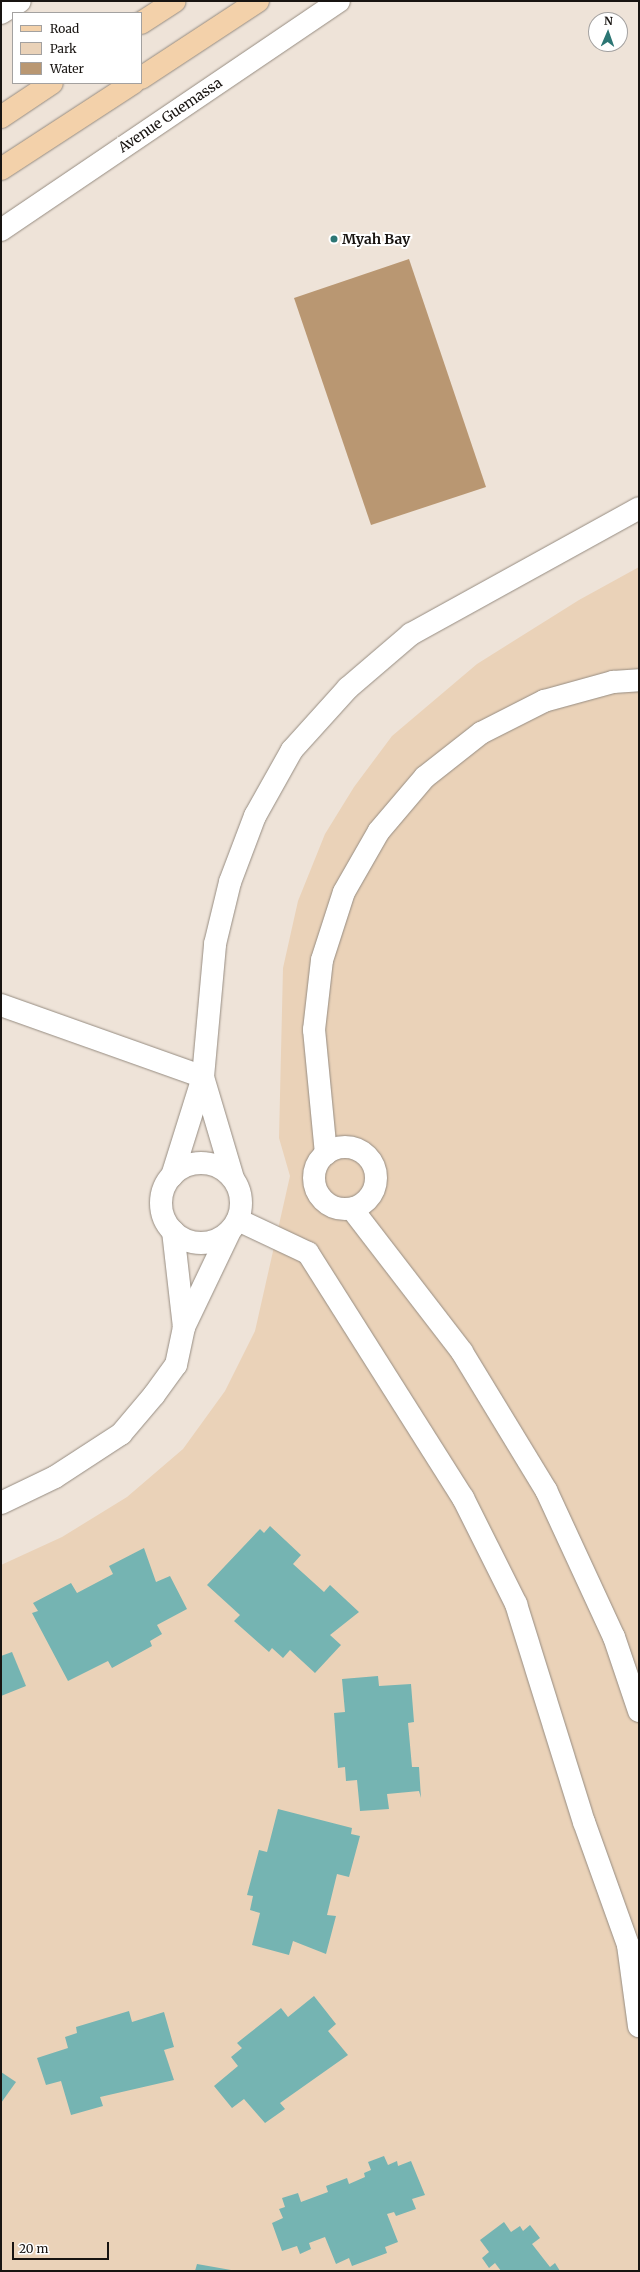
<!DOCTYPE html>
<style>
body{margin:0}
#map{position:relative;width:640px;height:2272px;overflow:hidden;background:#eee3d8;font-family:Merriweather,serif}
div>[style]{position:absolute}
.green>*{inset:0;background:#ead2b8}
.water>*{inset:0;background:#b99772}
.building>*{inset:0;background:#75b4b2}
.roads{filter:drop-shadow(0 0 1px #968c81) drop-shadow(0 0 1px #968c81)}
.minor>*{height:22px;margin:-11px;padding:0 11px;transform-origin:11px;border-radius:11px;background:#fff}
.minor>.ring{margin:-11px;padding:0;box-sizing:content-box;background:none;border:22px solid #fff;border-radius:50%}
.major>*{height:22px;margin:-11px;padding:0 11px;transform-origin:11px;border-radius:11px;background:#f3d1aa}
.dots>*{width:11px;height:11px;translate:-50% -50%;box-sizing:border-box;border:2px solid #fff;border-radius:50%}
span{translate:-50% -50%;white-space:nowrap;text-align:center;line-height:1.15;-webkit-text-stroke:4px #fff;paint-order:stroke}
.street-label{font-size:14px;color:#181411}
.poi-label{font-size:14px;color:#181411;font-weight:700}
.left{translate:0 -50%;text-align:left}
.frame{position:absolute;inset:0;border:2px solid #181411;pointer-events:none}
.legend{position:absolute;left:12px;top:12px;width:130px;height:72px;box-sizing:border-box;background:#fff;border:1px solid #a3a1a0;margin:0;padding:5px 7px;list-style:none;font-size:12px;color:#181411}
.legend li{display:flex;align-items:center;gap:8px;height:20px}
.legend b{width:20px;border:1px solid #a3a1a0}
.north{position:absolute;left:588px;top:12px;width:40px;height:40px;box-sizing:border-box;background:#fff;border:1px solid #a3a1a0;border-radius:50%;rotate:2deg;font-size:11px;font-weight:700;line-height:16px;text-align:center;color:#181411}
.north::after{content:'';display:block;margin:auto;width:14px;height:18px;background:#2c7674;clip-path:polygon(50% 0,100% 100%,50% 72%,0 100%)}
.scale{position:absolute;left:12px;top:2242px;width:97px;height:18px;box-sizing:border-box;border:2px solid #181411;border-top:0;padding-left:5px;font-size:12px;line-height:14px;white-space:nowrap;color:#181411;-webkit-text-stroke:3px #fff;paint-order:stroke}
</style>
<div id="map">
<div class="green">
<i style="clip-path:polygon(639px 567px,639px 2271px,1px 2271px,1px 1565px,62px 1537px,127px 1497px,183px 1449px,225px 1391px,255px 1331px,290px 1176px,279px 1138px,283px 968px,298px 901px,325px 834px,354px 787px,392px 736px,477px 664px,579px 600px)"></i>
</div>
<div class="water">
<i style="clip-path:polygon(409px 259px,486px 487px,371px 525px,294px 298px)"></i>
</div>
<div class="building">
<i style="clip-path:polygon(270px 1526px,301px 1555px,293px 1564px,324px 1592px,330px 1585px,359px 1612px,330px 1635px,341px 1645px,315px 1673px,290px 1650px,283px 1658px,272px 1648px,269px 1652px,234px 1621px,240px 1615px,207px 1585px,260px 1529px,264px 1533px)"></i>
<i style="clip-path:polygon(144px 1548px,156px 1582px,170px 1576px,187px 1609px,157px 1625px,162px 1634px,150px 1641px,152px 1646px,112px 1668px,108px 1661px,68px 1681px,32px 1613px,38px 1611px,33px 1603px,71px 1583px,77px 1593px,113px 1574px,109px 1566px)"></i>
<i style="clip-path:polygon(12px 1652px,26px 1686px,1px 1696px,1px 1656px)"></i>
<i style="clip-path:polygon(378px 1676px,379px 1686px,411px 1684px,414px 1722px,408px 1723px,412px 1767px,419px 1767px,421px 1798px,419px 1791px,387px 1794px,389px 1809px,360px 1811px,357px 1780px,346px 1781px,345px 1767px,338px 1768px,334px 1713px,345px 1712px,342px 1679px)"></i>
<i style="clip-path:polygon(278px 1809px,352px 1828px,351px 1834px,360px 1836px,349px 1877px,337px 1874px,327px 1915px,336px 1916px,326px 1954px,293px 1941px,289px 1955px,252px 1945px,260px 1913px,250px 1910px,253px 1896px,247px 1895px,259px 1850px,267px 1852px)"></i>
<i style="clip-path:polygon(314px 1996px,336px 2024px,328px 2031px,348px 2055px,280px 2103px,285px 2109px,265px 2123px,244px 2099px,232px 2108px,214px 2086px,238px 2066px,231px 2057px,242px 2048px,237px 2043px,281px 2008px,288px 2017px)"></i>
<i style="clip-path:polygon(129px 2011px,132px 2022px,164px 2012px,174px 2047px,164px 2050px,174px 2080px,100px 2097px,103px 2106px,71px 2115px,61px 2081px,46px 2085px,37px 2058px,68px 2048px,65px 2037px,77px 2033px,76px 2027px)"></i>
<i style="clip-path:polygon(1px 2072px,16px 2082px,1px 2103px)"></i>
<i style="clip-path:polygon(384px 2156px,388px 2165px,397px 2161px,398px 2166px,411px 2161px,425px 2195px,412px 2199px,416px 2209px,396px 2216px,394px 2212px,387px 2214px,398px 2242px,385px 2247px,387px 2253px,352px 2266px,349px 2258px,336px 2264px,325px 2237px,309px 2243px,311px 2249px,300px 2254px,297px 2246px,282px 2251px,272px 2223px,283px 2218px,279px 2209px,285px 2207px,282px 2198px,298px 2193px,301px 2202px,328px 2192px,326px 2186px,347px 2178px,349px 2184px,365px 2177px,364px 2173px,371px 2170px,368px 2162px)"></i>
<i style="clip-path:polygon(504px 2222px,511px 2232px,520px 2226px,523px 2231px,530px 2225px,540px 2238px,532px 2244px,550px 2267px,555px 2263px,560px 2271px,501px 2271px,495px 2263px,489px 2268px,482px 2258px,489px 2252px,480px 2240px)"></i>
<i style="clip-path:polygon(197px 2264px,231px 2270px,231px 2271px,195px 2271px)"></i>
</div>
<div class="roads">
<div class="minor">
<i style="left:1px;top:13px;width:22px;rotate:-32deg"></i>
<i style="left:1px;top:230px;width:408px;rotate:-34.1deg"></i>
<i style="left:1px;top:1005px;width:214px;rotate:19.6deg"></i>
<i style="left:203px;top:1077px;width:105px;rotate:73.5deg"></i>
<i class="ring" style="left:314px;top:1147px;width:40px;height:40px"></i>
<i style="left:326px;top:1154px;width:125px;rotate:-95.5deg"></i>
<i style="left:314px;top:1030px;width:70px;rotate:-83.5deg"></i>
<i style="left:322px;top:960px;width:71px;rotate:-72.1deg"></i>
<i style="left:344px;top:892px;width:70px;rotate:-60.2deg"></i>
<i style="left:379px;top:831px;width:71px;rotate:-49.6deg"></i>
<i style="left:425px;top:777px;width:71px;rotate:-38.2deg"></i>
<i style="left:481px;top:733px;width:71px;rotate:-26.9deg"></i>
<i style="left:544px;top:701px;width:72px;rotate:-15.4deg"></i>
<i style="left:613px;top:682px;width:26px;rotate:-4deg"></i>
<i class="ring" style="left:161px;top:1163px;width:58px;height:58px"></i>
<i style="left:172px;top:1176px;width:104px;rotate:-72.6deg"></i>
<i style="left:203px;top:1077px;width:134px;rotate:-84.8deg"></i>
<i style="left:215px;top:944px;width:64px;rotate:-76.4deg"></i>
<i style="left:230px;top:882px;width:71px;rotate:-69.3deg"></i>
<i style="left:255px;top:816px;width:76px;rotate:-60.7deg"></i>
<i style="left:292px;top:750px;width:84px;rotate:-47.9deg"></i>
<i style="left:348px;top:688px;width:83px;rotate:-40.6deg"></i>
<i style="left:411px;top:634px;width:260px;rotate:-28.9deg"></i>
<i style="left:352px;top:1209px;width:180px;rotate:52.4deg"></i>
<i style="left:462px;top:1352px;width:162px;rotate:58.7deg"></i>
<i style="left:546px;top:1490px;width:162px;rotate:65.2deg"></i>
<i style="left:614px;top:1637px;width:78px;rotate:71.3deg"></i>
<i style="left:238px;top:1220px;width:77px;rotate:25.2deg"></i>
<i style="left:308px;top:1253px;width:290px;rotate:57.7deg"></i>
<i style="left:463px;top:1498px;width:119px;rotate:63.4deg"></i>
<i style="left:516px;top:1604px;width:228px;rotate:72.7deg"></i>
<i style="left:584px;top:1822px;width:131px;rotate:70.3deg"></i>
<i style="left:628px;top:1945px;width:82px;rotate:82.3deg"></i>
<i style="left:173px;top:1231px;width:97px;rotate:83.5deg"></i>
<i style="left:1px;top:1503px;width:60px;rotate:-25.7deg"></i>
<i style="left:55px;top:1477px;width:79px;rotate:-33.1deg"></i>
<i style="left:121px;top:1434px;width:51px;rotate:-49.8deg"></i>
<i style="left:154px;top:1395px;width:37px;rotate:-54deg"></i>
<i style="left:176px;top:1365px;width:39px;rotate:-78deg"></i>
<i style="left:184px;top:1327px;width:106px;rotate:-64.4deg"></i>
</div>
<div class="major">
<i style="left:141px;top:23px;width:40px;rotate:-32.9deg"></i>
<i style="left:141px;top:78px;width:140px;rotate:-33.3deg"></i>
<i style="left:1px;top:117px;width:61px;rotate:-33.7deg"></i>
<i style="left:1px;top:169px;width:158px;rotate:-33.1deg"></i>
</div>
</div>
<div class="dots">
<i style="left:334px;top:239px;background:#2c7674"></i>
</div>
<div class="street-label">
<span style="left:170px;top:115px;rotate:-34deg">Avenue Guemassa</span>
</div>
<div class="poi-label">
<span class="left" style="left:342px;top:239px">Myah Bay</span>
</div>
<div class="frame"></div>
<ul class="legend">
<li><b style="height:5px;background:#f3d1aa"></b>Road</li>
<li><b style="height:11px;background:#ead2b8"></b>Park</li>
<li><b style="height:11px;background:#b99772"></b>Water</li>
</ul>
<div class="north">N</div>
<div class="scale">20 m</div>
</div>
